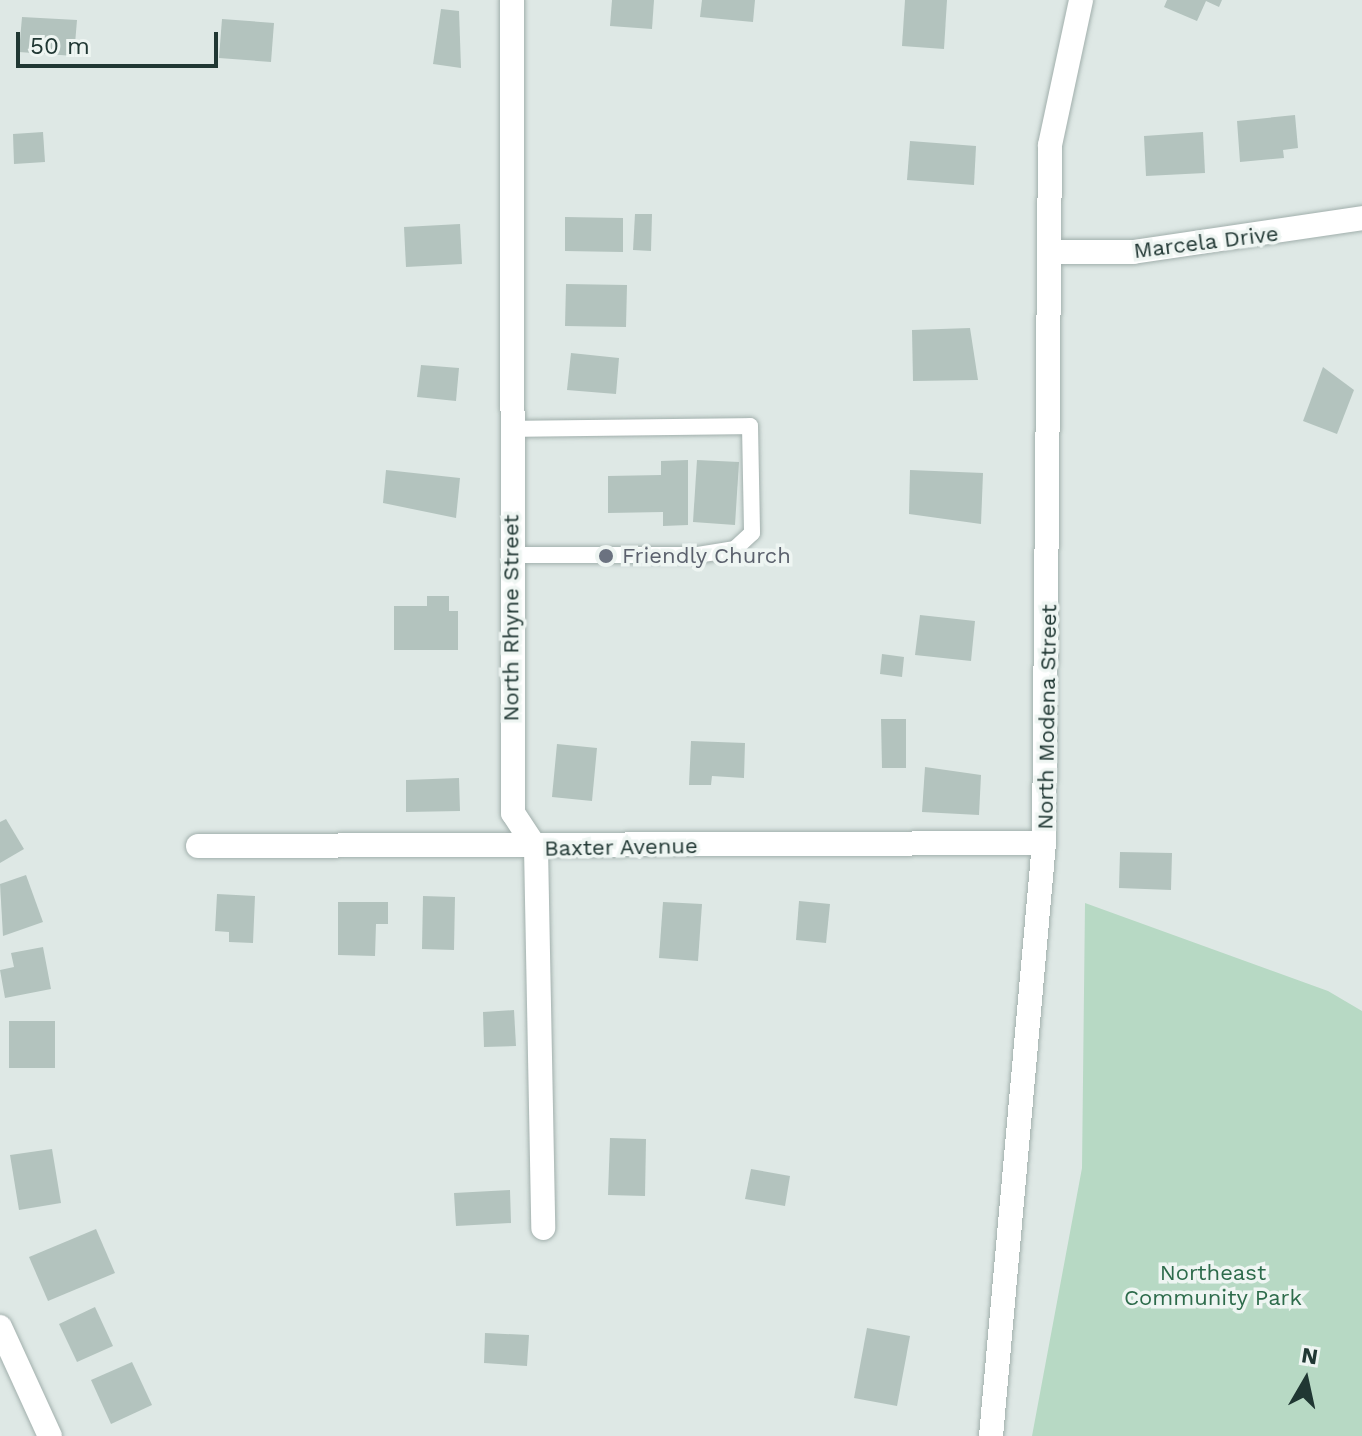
<!DOCTYPE html>
<style>
body{margin:0}
#map{position:relative;width:1362px;height:1436px;overflow:hidden;background:#dee8e5;font-family:"Work Sans",sans-serif}
div>[style]{position:absolute}
.green>*{inset:0;background:#b7d9c4}
.building>*{inset:0;background:#b3c3be}
.roads{filter:drop-shadow(0 0 2px #a1afac) drop-shadow(0 0 2px #a1afac)}
.lane>*{height:16px;margin:-8px;padding:0 8px;transform-origin:8px;border-radius:8px;background:#fff}
.street>*{height:24px;margin:-12px;padding:0 12px;transform-origin:12px;border-radius:12px;background:#fff}
.secondary>*{height:24px;margin:-12px;padding:0 12px;transform-origin:12px;border-radius:12px;background:#fff}
.dots>*{width:22px;height:22px;translate:-50% -50%;box-sizing:border-box;border:4px solid #eef5f2;border-radius:50%}
span{translate:-50% -50%;white-space:nowrap;text-align:center;line-height:1.15;-webkit-text-stroke:7px #eef5f2;paint-order:stroke}
.street-label{font-size:22px;color:#203733}
.worship-label{font-size:22px;color:#5b616d}
.left{translate:0 -50%;text-align:left}
.park-label{font-size:22px;color:#2d6b4b}
.north{position:absolute;left:1266px;top:1340px;width:80px;height:80px;-webkit-text-stroke:6px #eef5f2;paint-order:stroke;rotate:9deg;font-size:22px;font-weight:700;line-height:32px;text-align:center;color:#203733}
.north::after{content:'';display:block;margin:auto;width:28px;height:36px;background:#203733;clip-path:polygon(50% 0,100% 100%,50% 72%,0 100%)}
.scale{position:absolute;left:16px;top:32px;width:202px;height:36px;box-sizing:border-box;border:4px solid #203733;border-top:0;padding-left:10px;font-size:24px;line-height:28px;white-space:nowrap;color:#203733;-webkit-text-stroke:6px #eef5f2;paint-order:stroke}
</style>
<div id="map">
<div class="green">
<i style="clip-path:polygon(1085px 903px,1328px 991px,1362px 1011px,1362px 1436px,1032px 1436px,1082px 1168px)"></i>
</div>
<div class="building">
<i style="clip-path:polygon(612px 0,654px 0,652px 29px,610px 26px)"></i>
<i style="clip-path:polygon(702px 0,755px 0,753px 22px,700px 17px)"></i>
<i style="clip-path:polygon(905px 0,947px 0,944px 49px,902px 46px)"></i>
<i style="clip-path:polygon(1167px 0,1222px 0,1219px 7px,1206px 1px,1197px 21px,1164px 7px)"></i>
<i style="clip-path:polygon(441px 9px,459px 11px,461px 68px,433px 64px)"></i>
<i style="clip-path:polygon(22px 17px,77px 20px,74px 56px,19px 52px)"></i>
<i style="clip-path:polygon(222px 19px,274px 23px,271px 62px,219px 58px)"></i>
<i style="clip-path:polygon(1295px 115px,1298px 148px,1283px 150px,1284px 158px,1240px 162px,1237px 121px)"></i>
<i style="clip-path:polygon(43px 132px,45px 162px,14px 164px,13px 134px)"></i>
<i style="clip-path:polygon(1203px 132px,1205px 173px,1146px 176px,1144px 136px)"></i>
<i style="clip-path:polygon(910px 141px,976px 146px,974px 185px,907px 180px)"></i>
<i style="clip-path:polygon(635px 214px,652px 214px,651px 251px,633px 250px)"></i>
<i style="clip-path:polygon(565px 217px,623px 218px,623px 252px,565px 251px)"></i>
<i style="clip-path:polygon(460px 224px,462px 264px,406px 267px,404px 227px)"></i>
<i style="clip-path:polygon(566px 284px,627px 285px,626px 327px,565px 326px)"></i>
<i style="clip-path:polygon(970px 328px,978px 380px,913px 381px,912px 330px)"></i>
<i style="clip-path:polygon(571px 353px,619px 358px,616px 394px,567px 390px)"></i>
<i style="clip-path:polygon(421px 365px,459px 368px,456px 401px,417px 397px)"></i>
<i style="clip-path:polygon(1323px 367px,1354px 390px,1337px 434px,1303px 421px)"></i>
<i style="clip-path:polygon(688px 460px,688px 525px,663px 526px,663px 512px,608px 513px,608px 476px,661px 475px,661px 461px)"></i>
<i style="clip-path:polygon(697px 460px,739px 462px,735px 525px,693px 522px)"></i>
<i style="clip-path:polygon(386px 470px,460px 478px,456px 518px,383px 503px)"></i>
<i style="clip-path:polygon(910px 470px,983px 473px,981px 524px,909px 514px)"></i>
<i style="clip-path:polygon(427px 596px,449px 596px,449px 611px,458px 611px,458px 650px,394px 650px,394px 606px,427px 606px)"></i>
<i style="clip-path:polygon(920px 615px,975px 621px,971px 661px,915px 655px)"></i>
<i style="clip-path:polygon(882px 654px,904px 657px,902px 677px,880px 674px)"></i>
<i style="clip-path:polygon(881px 719px,906px 719px,906px 768px,882px 768px)"></i>
<i style="clip-path:polygon(691px 741px,745px 743px,744px 778px,712px 776px,711px 785px,689px 785px)"></i>
<i style="clip-path:polygon(557px 744px,597px 748px,592px 801px,552px 797px)"></i>
<i style="clip-path:polygon(925px 767px,981px 775px,979px 815px,922px 812px)"></i>
<i style="clip-path:polygon(459px 778px,460px 811px,406px 812px,406px 780px)"></i>
<i style="clip-path:polygon(6px 819px,24px 849px,0 863px,0 822px)"></i>
<i style="clip-path:polygon(1120px 852px,1172px 853px,1171px 890px,1119px 888px)"></i>
<i style="clip-path:polygon(26px 875px,43px 922px,3px 936px,0 884px)"></i>
<i style="clip-path:polygon(217px 894px,255px 896px,253px 943px,229px 942px,229px 932px,215px 931px)"></i>
<i style="clip-path:polygon(423px 896px,455px 897px,454px 950px,422px 949px)"></i>
<i style="clip-path:polygon(799px 901px,830px 904px,826px 943px,796px 940px)"></i>
<i style="clip-path:polygon(338px 902px,388px 902px,388px 924px,376px 924px,375px 956px,338px 955px)"></i>
<i style="clip-path:polygon(663px 902px,702px 904px,698px 961px,659px 958px)"></i>
<i style="clip-path:polygon(43px 947px,51px 989px,5px 998px,0 970px,14px 967px,11px 953px)"></i>
<i style="clip-path:polygon(514px 1010px,516px 1046px,484px 1047px,483px 1012px)"></i>
<i style="clip-path:polygon(9px 1021px,55px 1021px,55px 1068px,9px 1068px)"></i>
<i style="clip-path:polygon(610px 1138px,646px 1139px,645px 1196px,608px 1195px)"></i>
<i style="clip-path:polygon(52px 1149px,61px 1203px,19px 1210px,10px 1155px)"></i>
<i style="clip-path:polygon(751px 1169px,790px 1176px,785px 1206px,745px 1199px)"></i>
<i style="clip-path:polygon(510px 1190px,511px 1223px,456px 1226px,454px 1193px)"></i>
<i style="clip-path:polygon(96px 1229px,115px 1273px,48px 1301px,29px 1257px)"></i>
<i style="clip-path:polygon(95px 1307px,113px 1346px,77px 1362px,59px 1324px)"></i>
<i style="clip-path:polygon(867px 1328px,910px 1336px,897px 1406px,854px 1398px)"></i>
<i style="clip-path:polygon(485px 1333px,529px 1335px,527px 1366px,484px 1363px)"></i>
<i style="clip-path:polygon(132px 1362px,152px 1405px,111px 1424px,91px 1380px)"></i>
</div>
<div class="roads">
<div class="lane">
<i style="left:510px;top:429px;width:240px;rotate:-0.7deg"></i>
<i style="left:750px;top:426px;width:107px;rotate:88.9deg"></i>
<i style="left:752px;top:533px;width:23px;rotate:137deg"></i>
<i style="left:735px;top:549px;width:39px;rotate:171deg"></i>
<i style="left:696px;top:555px;width:185px;rotate:180deg"></i>
</div>
<div class="street">
<i style="left:512px;top:0;width:813px;rotate:89.93deg"></i>
<i style="left:513px;top:813px;width:42px;rotate:56.7deg"></i>
<i style="left:536px;top:848px;width:380px;rotate:88.9deg"></i>
<i style="left:1049px;top:252px;width:84px"></i>
<i style="left:1133px;top:252px;width:232px;rotate:-8.4deg"></i>
<i style="left:198px;top:846px;width:846px;rotate:-0.2deg"></i>
<i style="left:0;top:1327px;width:120px;rotate:65.4deg"></i>
</div>
<div class="secondary">
<i style="left:991px;top:1436px;width:595px;rotate:-84.89deg"></i>
<i style="left:1044px;top:843px;width:698px;rotate:-89.51deg"></i>
<i style="left:1050px;top:145px;width:148px;rotate:-77.9deg"></i>
</div>
</div>
<div class="dots">
<i style="left:606px;top:556px;background:#6b7280"></i>
</div>
<div class="street-label">
<span style="left:1206px;top:242px;rotate:-7deg">Marcela Drive</span>
<span style="left:511px;top:618px;rotate:-90deg">North Rhyne Street</span>
<span style="left:1047px;top:717px;rotate:-89deg">North Modena Street</span>
<span style="left:621px;top:847px;rotate:-1deg">Baxter Avenue</span>
</div>
<div class="worship-label">
<span class="left" style="left:622px;top:556px">Friendly Church</span>
</div>
<div class="park-label">
<span style="left:1213px;top:1285px">Northeast<br>Community Park</span>
</div>
<div class="north">N</div>
<div class="scale">50 m</div>
</div>
